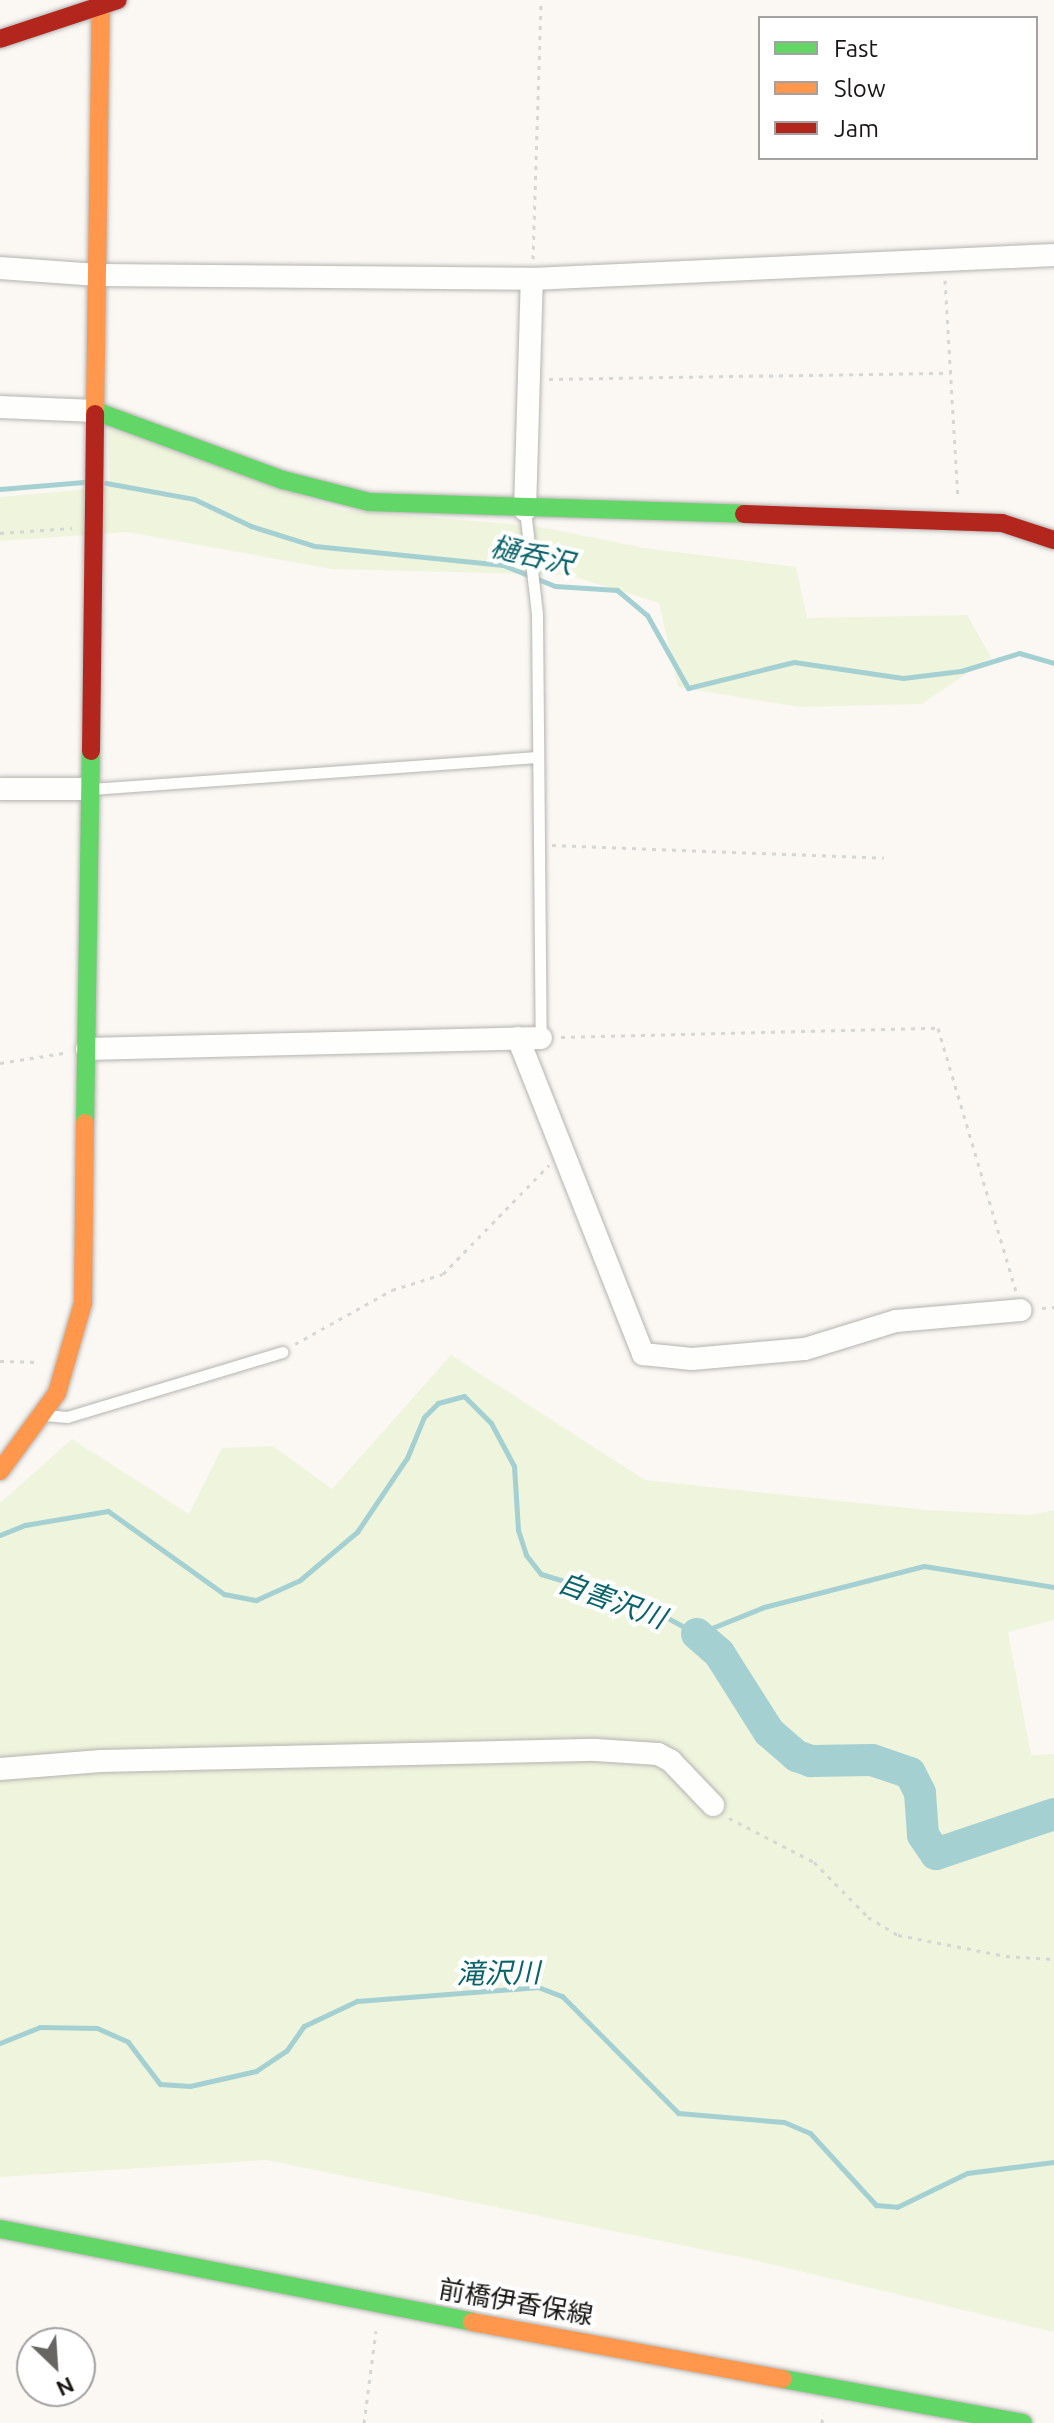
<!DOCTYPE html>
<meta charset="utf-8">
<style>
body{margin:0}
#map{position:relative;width:1054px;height:2423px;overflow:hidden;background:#fbf8f4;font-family:Ubuntu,"Noto Sans JP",sans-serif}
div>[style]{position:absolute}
.green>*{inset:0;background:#eff4dd}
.stream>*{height:5px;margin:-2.5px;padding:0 2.5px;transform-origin:2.5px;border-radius:2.5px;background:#a5d0d2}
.river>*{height:32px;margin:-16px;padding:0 16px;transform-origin:16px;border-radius:16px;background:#a5d0d2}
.path>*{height:3px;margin-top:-1.5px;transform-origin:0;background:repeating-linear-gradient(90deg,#d6d6d5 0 4px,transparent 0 10px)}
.roads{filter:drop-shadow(0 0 2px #b5b3b0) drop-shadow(0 0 2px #b5b3b0)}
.lane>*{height:11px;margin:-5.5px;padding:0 5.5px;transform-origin:5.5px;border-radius:5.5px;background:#fefefd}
.street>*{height:22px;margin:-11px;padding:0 11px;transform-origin:11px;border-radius:11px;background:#fefefd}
.fast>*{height:18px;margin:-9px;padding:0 9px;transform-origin:9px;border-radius:9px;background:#63d668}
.slow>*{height:18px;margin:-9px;padding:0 9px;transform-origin:9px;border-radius:9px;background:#ff974d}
.jam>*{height:18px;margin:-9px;padding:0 9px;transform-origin:9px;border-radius:9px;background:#b3261e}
span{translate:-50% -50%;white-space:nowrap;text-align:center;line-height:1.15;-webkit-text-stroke:8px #fff;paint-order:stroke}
.street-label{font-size:26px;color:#181714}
.water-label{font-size:28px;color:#0a636a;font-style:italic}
.legend{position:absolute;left:758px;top:16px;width:280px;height:144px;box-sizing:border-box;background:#fff;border:2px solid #a3a2a1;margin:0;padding:10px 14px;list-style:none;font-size:24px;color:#181714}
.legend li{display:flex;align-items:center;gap:16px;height:40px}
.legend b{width:40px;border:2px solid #a3a2a1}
.north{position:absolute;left:16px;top:2327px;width:80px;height:80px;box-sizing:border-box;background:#fff;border:2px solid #a3a2a1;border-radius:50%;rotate:155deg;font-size:22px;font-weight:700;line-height:32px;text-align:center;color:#181714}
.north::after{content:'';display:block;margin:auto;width:28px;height:36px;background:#676662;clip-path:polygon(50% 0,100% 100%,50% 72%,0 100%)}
</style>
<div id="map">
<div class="green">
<i style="clip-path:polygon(108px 428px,342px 510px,535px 526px,645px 548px,796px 567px,807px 618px,967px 615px,991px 657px,922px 704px,799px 707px,678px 687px,659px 603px,568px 575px,332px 569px,127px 532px,0 541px,0 497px,110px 487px)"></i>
<i style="clip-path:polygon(451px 1355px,645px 1480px,926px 1510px,1030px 1515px,1054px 1510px,1054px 1620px,1008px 1632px,1031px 1755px,1054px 1754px,1054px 2332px,754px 2260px,266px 2160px,0 2177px,0 1503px,72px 1439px,189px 1514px,222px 1448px,273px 1446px,332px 1489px)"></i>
</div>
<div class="stream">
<i style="left:106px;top:483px;width:89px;rotate:10.3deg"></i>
<i style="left:194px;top:499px;width:63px;rotate:25.3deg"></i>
<i style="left:251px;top:526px;width:67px;rotate:17.4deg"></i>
<i style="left:315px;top:546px;width:189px;rotate:5.8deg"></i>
<i style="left:503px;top:565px;width:56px;rotate:22deg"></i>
<i style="left:555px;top:586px;width:62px;rotate:3.7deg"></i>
<i style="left:617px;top:590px;width:39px;rotate:40deg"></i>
<i style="left:647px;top:615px;width:84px;rotate:60.7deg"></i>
<i style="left:688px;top:688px;width:109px;rotate:-13.8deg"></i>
<i style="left:794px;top:662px;width:110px;rotate:8.4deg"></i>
<i style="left:903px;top:678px;width:58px;rotate:-6.9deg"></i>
<i style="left:961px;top:671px;width:61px;rotate:-17.2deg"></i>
<i style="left:1019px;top:653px;width:36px;rotate:16deg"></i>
<i style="left:0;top:489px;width:84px;rotate:-4.8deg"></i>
<i style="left:0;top:1535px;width:27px;rotate:-22deg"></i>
<i style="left:25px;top:1525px;width:84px;rotate:-9.6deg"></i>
<i style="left:108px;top:1511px;width:143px;rotate:35.6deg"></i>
<i style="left:224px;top:1594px;width:33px;rotate:11deg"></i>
<i style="left:256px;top:1600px;width:48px;rotate:-24.4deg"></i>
<i style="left:300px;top:1580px;width:75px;rotate:-40.1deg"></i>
<i style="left:357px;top:1532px;width:89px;rotate:-56deg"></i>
<i style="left:407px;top:1458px;width:44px;rotate:-67.5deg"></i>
<i style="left:424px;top:1417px;width:20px;rotate:-45deg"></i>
<i style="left:438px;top:1403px;width:27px;rotate:-15deg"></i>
<i style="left:464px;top:1396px;width:38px;rotate:45deg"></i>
<i style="left:491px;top:1423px;width:49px;rotate:61.9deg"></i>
<i style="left:514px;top:1466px;width:64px;rotate:86.4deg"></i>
<i style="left:518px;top:1530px;width:26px;rotate:72deg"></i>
<i style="left:526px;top:1555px;width:24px;rotate:52deg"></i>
<i style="left:541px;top:1574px;width:110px;rotate:16.9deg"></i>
<i style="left:646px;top:1606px;width:58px;rotate:28.8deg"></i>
<i style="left:697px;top:1634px;width:72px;rotate:-21.9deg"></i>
<i style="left:764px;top:1607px;width:165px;rotate:-14.4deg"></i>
<i style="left:924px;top:1566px;width:132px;rotate:9.2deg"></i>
<i style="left:0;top:2043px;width:43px;rotate:-21.8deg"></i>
<i style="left:40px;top:2027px;width:57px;rotate:1deg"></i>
<i style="left:97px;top:2028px;width:34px;rotate:24deg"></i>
<i style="left:128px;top:2042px;width:53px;rotate:52.7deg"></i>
<i style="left:160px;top:2084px;width:30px;rotate:4deg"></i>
<i style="left:190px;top:2086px;width:68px;rotate:-12.8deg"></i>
<i style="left:256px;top:2071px;width:37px;rotate:-34deg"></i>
<i style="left:287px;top:2050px;width:29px;rotate:-55deg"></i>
<i style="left:304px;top:2026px;width:59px;rotate:-25.3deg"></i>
<i style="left:357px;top:2001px;width:182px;rotate:-4.4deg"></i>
<i style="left:538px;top:1987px;width:26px;rotate:21deg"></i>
<i style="left:562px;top:1996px;width:165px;rotate:45.2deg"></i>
<i style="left:678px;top:2113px;width:106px;rotate:4.9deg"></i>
<i style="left:784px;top:2122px;width:28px;rotate:23deg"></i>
<i style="left:810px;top:2133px;width:98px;rotate:47.5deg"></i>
<i style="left:876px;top:2205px;width:21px;rotate:5deg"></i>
<i style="left:897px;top:2207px;width:78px;rotate:-25.9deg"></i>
<i style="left:967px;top:2173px;width:88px;rotate:-7.2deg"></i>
</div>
<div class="river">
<i style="left:697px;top:1634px;width:29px;rotate:41deg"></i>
<i style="left:719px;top:1653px;width:93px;rotate:57.7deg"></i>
<i style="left:769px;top:1732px;width:37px;rotate:41deg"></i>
<i style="left:797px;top:1756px;width:15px;rotate:20deg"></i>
<i style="left:811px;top:1761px;width:61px;rotate:-0.9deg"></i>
<i style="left:872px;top:1760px;width:40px;rotate:18.9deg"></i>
<i style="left:910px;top:1773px;width:22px;rotate:63deg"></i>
<i style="left:920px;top:1793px;width:42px;rotate:85.9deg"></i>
<i style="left:923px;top:1835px;width:23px;rotate:56deg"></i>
<i style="left:936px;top:1854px;width:125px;rotate:-18.7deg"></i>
</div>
<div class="path">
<i style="left:533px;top:259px;width:259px;rotate:-88.2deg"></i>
<i style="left:945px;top:280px;width:216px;rotate:86.6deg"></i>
<i style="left:549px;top:379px;width:402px;rotate:-0.9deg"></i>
<i style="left:0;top:533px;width:72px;rotate:-4deg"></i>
<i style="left:552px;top:845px;width:332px;rotate:2.2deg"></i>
<i style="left:561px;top:1037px;width:377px;rotate:-1.4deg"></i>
<i style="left:938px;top:1028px;width:274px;rotate:73.5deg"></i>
<i style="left:0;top:1063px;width:64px;rotate:-9deg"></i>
<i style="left:1042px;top:1308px;width:12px;rotate:-5deg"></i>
<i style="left:295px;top:1344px;width:111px;rotate:-29.1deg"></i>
<i style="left:392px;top:1290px;width:53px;rotate:-17.4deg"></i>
<i style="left:443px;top:1274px;width:152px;rotate:-45.8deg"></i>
<i style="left:0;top:1361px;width:40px;rotate:1.4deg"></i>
<i style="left:729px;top:1818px;width:96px;rotate:27.4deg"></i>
<i style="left:814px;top:1862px;width:77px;rotate:45.5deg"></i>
<i style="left:868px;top:1917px;width:35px;rotate:31deg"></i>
<i style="left:898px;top:1935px;width:110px;rotate:11deg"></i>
<i style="left:1006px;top:1956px;width:48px;rotate:3.6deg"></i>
<i style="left:364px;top:2423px;width:93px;rotate:-82.6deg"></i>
<i style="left:822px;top:2423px;width:10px;rotate:-84deg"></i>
</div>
<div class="roads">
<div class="lane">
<i style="left:525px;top:510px;width:105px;rotate:83.4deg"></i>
<i style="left:537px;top:614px;width:424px;rotate:89.5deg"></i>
<i style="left:91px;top:789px;width:447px;rotate:-4.1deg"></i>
<i style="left:44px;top:1415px;width:23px;rotate:5deg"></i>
<i style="left:67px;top:1417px;width:225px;rotate:-16.8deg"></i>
</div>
<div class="street">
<i style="left:0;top:268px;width:98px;rotate:4.1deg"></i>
<i style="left:98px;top:275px;width:434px;rotate:0.5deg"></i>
<i style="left:532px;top:279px;width:523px;rotate:-2.63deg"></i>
<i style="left:0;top:407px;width:95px;rotate:2.4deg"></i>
<i style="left:525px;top:510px;width:231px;rotate:-88.3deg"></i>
<i style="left:0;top:789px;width:89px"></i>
<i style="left:518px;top:1038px;width:340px;rotate:68.4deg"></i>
<i style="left:643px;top:1354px;width:49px;rotate:5.8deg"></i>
<i style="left:692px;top:1359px;width:113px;rotate:-5.1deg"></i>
<i style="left:805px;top:1349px;width:95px;rotate:-17.1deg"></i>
<i style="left:896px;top:1321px;width:125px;rotate:-5deg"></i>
<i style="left:87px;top:1049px;width:454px;rotate:-1.4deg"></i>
<i style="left:0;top:1769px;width:101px;rotate:-4.5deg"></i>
<i style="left:101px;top:1761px;width:495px;rotate:-1.3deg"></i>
<i style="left:596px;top:1750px;width:62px;rotate:3.7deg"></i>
<i style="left:658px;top:1754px;width:15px;rotate:28deg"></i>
<i style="left:671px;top:1761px;width:61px;rotate:46.3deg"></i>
</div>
<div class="fast">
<i style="left:95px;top:411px;width:200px;rotate:20.2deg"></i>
<i style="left:283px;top:480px;width:89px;rotate:14.3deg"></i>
<i style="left:369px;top:502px;width:375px;rotate:1.8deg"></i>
<i style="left:85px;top:1123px;width:372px;rotate:-89.1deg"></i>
<i style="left:0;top:2229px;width:481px;rotate:11.1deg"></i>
<i style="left:783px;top:2379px;width:244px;rotate:10.4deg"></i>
</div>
<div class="slow">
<i style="left:95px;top:414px;width:414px;rotate:-89.2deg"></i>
<i style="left:0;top:1471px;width:97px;rotate:-53.8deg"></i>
<i style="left:57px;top:1393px;width:94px;rotate:-73.9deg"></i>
<i style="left:83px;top:1303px;width:180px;rotate:-89.4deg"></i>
<i style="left:472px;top:2322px;width:316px;rotate:10.4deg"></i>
</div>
<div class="jam">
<i style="left:0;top:39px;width:124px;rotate:-18.3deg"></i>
<i style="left:744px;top:514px;width:258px;rotate:2deg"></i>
<i style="left:1002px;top:523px;width:55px;rotate:18.1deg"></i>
<i style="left:91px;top:751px;width:337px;rotate:-89.3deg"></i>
</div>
</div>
<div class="street-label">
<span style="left:516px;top:2302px;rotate:10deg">前橋伊香保線</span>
</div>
<div class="water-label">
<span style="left:532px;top:555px;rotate:13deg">樋呑沢</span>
<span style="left:612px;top:1600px;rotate:20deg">自害沢川</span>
<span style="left:498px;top:1973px;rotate:-1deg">滝沢川</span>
</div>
<ul class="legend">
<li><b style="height:10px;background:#63d668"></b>Fast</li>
<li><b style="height:10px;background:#ff974d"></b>Slow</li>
<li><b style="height:10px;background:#b3261e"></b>Jam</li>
</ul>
<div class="north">N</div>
</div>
